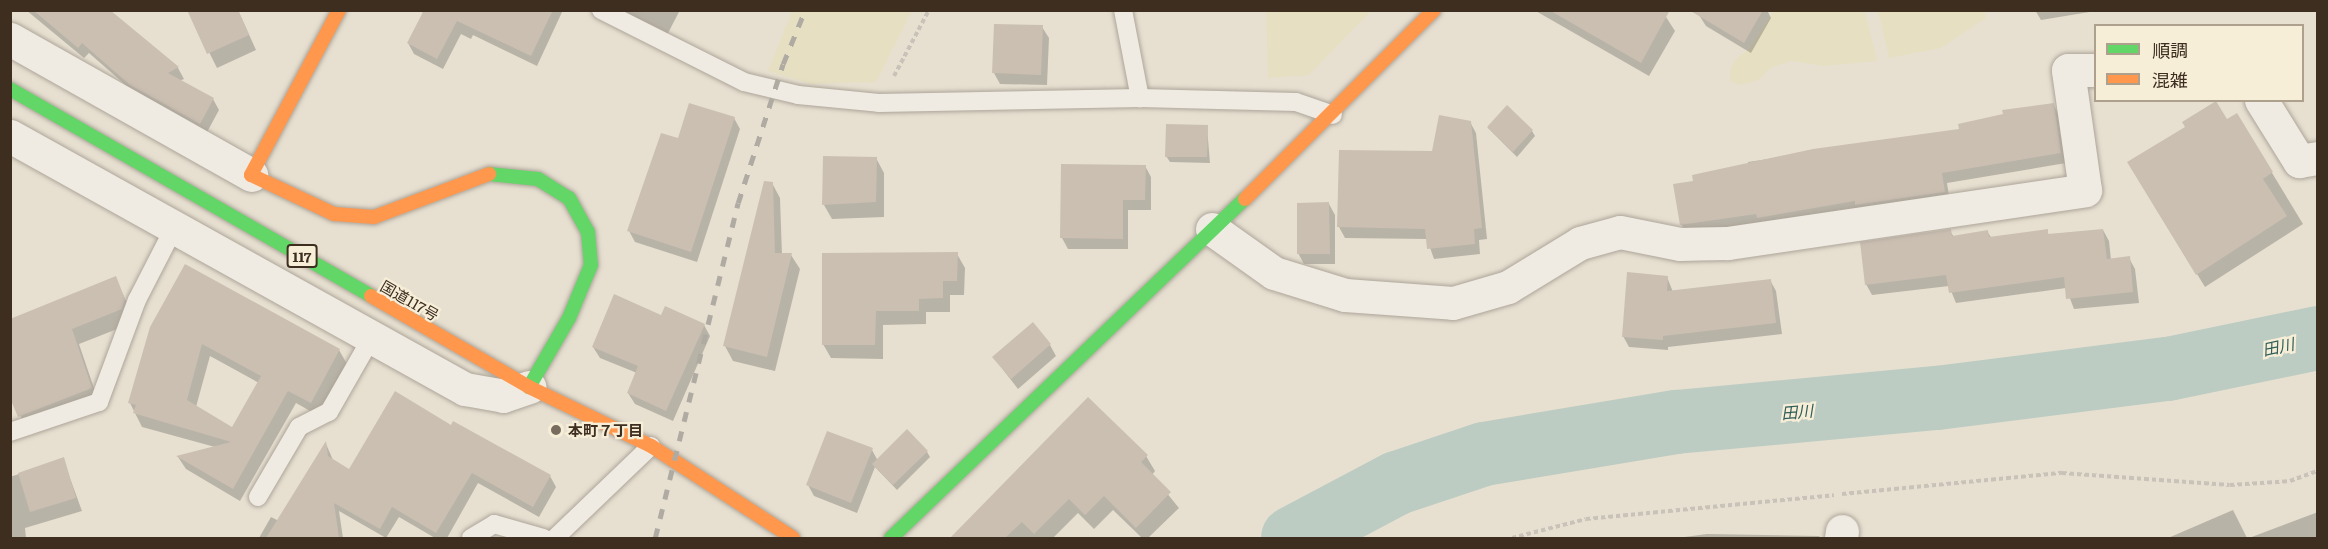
<!DOCTYPE html>
<meta charset="utf-8">
<style>
body{margin:0}
#map{position:relative;width:2328px;height:549px;overflow:hidden;background:#e7e0d1;font-family:Literata,"Noto Sans JP",serif}
div>[style]{position:absolute}
.farmland>*{inset:0;background:#e6dfc2}
.shadow>*{inset:0;background:#0003}
.river>*{height:64px;margin:-32px;padding:0 32px;transform-origin:32px;border-radius:32px;background:#bcccc2}
.building>*{inset:0;background:#cbbfb2}
.path>*{height:4px;margin-top:-2px;transform-origin:0;background:repeating-linear-gradient(90deg,#c8c2b9 0 4.5px,transparent 0 7.5px)}
.roads{filter:drop-shadow(0 0 2px #ada599) drop-shadow(0 0 2px #ada599)}
.lane>*{height:18px;margin:-9px;padding:0 9px;transform-origin:9px;border-radius:9px;background:#efebe3}
.street>*{height:33px;margin:-16.5px;padding:0 16.5px;transform-origin:16.5px;border-radius:16.5px;background:#efebe3}
.fast>*{height:14px;margin:-7px;padding:0 7px;transform-origin:7px;border-radius:7px;background:#63d668}
.slow>*{height:14px;margin:-7px;padding:0 7px;transform-origin:7px;border-radius:7px;background:#ff974d}
.rail>*{height:4.5px;margin-top:-2.25px;transform-origin:0;background:repeating-linear-gradient(90deg,#afaaa2 0 10px,transparent 0 20px)}
.dots>*{width:16px;height:16px;translate:-50% -50%;box-sizing:border-box;border:3px solid #f7eed8;border-radius:50%}
span{translate:-50% -50%;white-space:nowrap;text-align:center;line-height:1.15;-webkit-text-stroke:4.5px #f7eed8;paint-order:stroke}
.shield-label span{padding:2px 4px;background:#f7eed8;border:2px solid;border-radius:4px;-webkit-text-stroke-width:0}
.shield-label{font-size:14px;color:#3d2e20;font-weight:700}
.street-label{font-size:15px;color:#3d2e20}
.poi-label{font-size:15px;color:#3d2e20;font-weight:700}
.left{translate:0 -50%;text-align:left}
.water-label{font-size:16px;color:#2f5d5a;font-style:italic}
.frame{position:absolute;inset:0;border:12px solid #3d2e20;pointer-events:none}
.legend{position:absolute;left:2094px;top:24px;width:210px;height:78px;box-sizing:border-box;background:#f7eed8;border:2px solid #ada18e;margin:0;padding:8px 10px;list-style:none;font-size:18px;color:#3d2e20}
.legend li{display:flex;align-items:center;gap:12px;height:30px}
.legend b{width:30px;border:2px solid #ada18e}
</style>
<div id="map">
<div class="farmland">
<i style="clip-path:polygon(792px 11px,792px 10px,912px 11px,876px 82px,811px 84px,768px 71px)"></i>
<i style="clip-path:polygon(1266px 11px,1266px 10px,1371px 11px,1309px 75px,1268px 78px)"></i>
<i style="clip-path:polygon(1774px 11px,1865px 11px,1877px 61px,1824px 66px,1792px 61px,1772px 67px,1758px 80px,1740px 85px,1730px 81px,1730px 69px,1736px 59px,1750px 48px)"></i>
<i style="clip-path:polygon(1878px 11px,1984px 11px,1986px 18px,1941px 48px,1889px 58px)"></i>
</div>
<div class="shadow">
<i style="clip-path:polygon(26px 10px,105px 10px,178px 68px,184px 79px,179px 81px,213px 99px,219px 110px,206px 134px,138px 96px,89px 53px,84px 58px)"></i>
<i style="clip-path:polygon(188px 10px,238px 10px,256px 50px,217px 68px)"></i>
<i style="clip-path:polygon(563px 10px,537px 66px,473px 35px,471px 39px,461px 34px,443px 69px,414px 54px,408px 43px,424px 13px,419px 11px)"></i>
<i style="clip-path:polygon(615px 10px,680px 10px,666px 37px)"></i>
<i style="clip-path:polygon(1534px 10px,1655px 10px,1666px 17px,1675px 31px,1649px 76px)"></i>
<i style="clip-path:polygon(1702px 10px,1767px 10px,1771px 18px,1751px 53px,1706px 26px,1699px 15px)"></i>
<i style="clip-path:polygon(2035px 10px,2102px 10px,2041px 20px)"></i>
<i style="clip-path:polygon(1042px 27px,1049px 38px,1047px 85px,1000px 84px,994px 73px)"></i>
<i style="clip-path:polygon(2053px 104px,2059px 115px,2066px 163px,1947px 183px,1950px 203px,1688px 235px,1681px 224px,1695px 182px,1749px 167px,1748px 162px,1961px 130px)"></i>
<i style="clip-path:polygon(2237px 115px,2303px 224px,2205px 287px,2136px 175px)"></i>
<i style="clip-path:polygon(734px 118px,740px 129px,697px 262px,635px 242px,629px 231px,679px 140px)"></i>
<i style="clip-path:polygon(1470px 122px,1476px 133px,1487px 239px,1479px 240px,1480px 254px,1434px 259px,1427px 239px,1345px 238px,1339px 227px)"></i>
<i style="clip-path:polygon(1207px 127px,1210px 163px,1170px 162px,1166px 156px)"></i>
<i style="clip-path:polygon(1488px 128px,1532px 131px,1535px 136px,1517px 157px)"></i>
<i style="clip-path:polygon(876px 158px,884px 173px,884px 217px,832px 219px,824px 205px)"></i>
<i style="clip-path:polygon(1062px 166px,1145px 166px,1151px 177px,1151px 210px,1128px 210px,1128px 249px,1068px 249px,1062px 238px)"></i>
<i style="clip-path:polygon(772px 183px,780px 198px,782px 255px,791px 255px,800px 269px,775px 371px,733px 361px,725px 346px)"></i>
<i style="clip-path:polygon(1329px 204px,1335px 215px,1335px 264px,1304px 264px,1298px 253px)"></i>
<i style="clip-path:polygon(2103px 230px,2109px 241px,2111px 260px,2129px 258px,2135px 269px,2139px 303px,2074px 309px,2066px 288px,1956px 303px,1949px 286px,1872px 295px,1866px 284px,1950px 231px,1954px 237px,1987px 231px,1992px 239px,2047px 231px,2049px 235px)"></i>
<i style="clip-path:polygon(957px 254px,965px 268px,964px 295px,950px 295px,950px 312px,926px 312px,926px 324px,883px 325px,883px 359px,831px 358px,823px 344px)"></i>
<i style="clip-path:polygon(1667px 277px,1673px 292px,1770px 280px,1776px 291px,1782px 334px,1668px 347px,1668px 350px,1629px 347px,1623px 336px)"></i>
<i style="clip-path:polygon(115px 278px,133px 315px,130px 324px,79px 344px,99px 403px,28px 431px,10px 394px)"></i>
<i style="clip-path:polygon(662px 317px,704px 325px,710px 336px,673px 421px,635px 404px,628px 393px,637px 373px,600px 358px,593px 347px)"></i>
<i style="clip-path:polygon(evenodd,151px 328px,339px 350px,347px 364px,319px 416px,296px 403px,240px 501px,186px 469px,178px 457px,215px 447px,142px 427px,130px 403px,151px 328px,210px 356px,259px 383px,233px 429px,196px 407px,210px 356px)"></i>
<i style="clip-path:polygon(1050px 345px,1056px 356px,1018px 389px,994px 358px)"></i>
<i style="clip-path:polygon(452px 427px,550px 476px,556px 487px,539px 517px,478px 483px,447px 538px,435px 538px,399px 517px,386px 538px,339px 511px,343px 538px,259px 538px,271px 517px,279px 521px,326px 444px,333px 460px,349px 471px)"></i>
<i style="clip-path:polygon(872px 450px,878px 461px,927px 452px,930px 457px,897px 490px,875px 467px,857px 513px,814px 496px,808px 485px)"></i>
<i style="clip-path:polygon(1146px 456px,1155px 471px,1152px 475px,1179px 508px,1148px 538px,1142px 538px,1113px 510px,1094px 529px,1078px 513px,1053px 538px,953px 537px)"></i>
<i style="clip-path:polygon(63px 459px,82px 511px,25px 528px,26px 538px,10px 538px,10px 477px)"></i>
<i style="clip-path:polygon(2233px 510px,2247px 538px,2168px 538px)"></i>
<i style="clip-path:polygon(2318px 512px,2318px 538px,2249px 538px)"></i>
<i style="clip-path:polygon(1707px 534px,1819px 536px,1821px 538px,1677px 538px)"></i>
</div>
<div class="river">
<i style="left:1293px;top:538px;width:118px;rotate:-27.9deg"></i>
<i style="left:1397px;top:483px;width:92px;rotate:-18.4deg"></i>
<i style="left:1484px;top:454px;width:195px;rotate:-9.5deg"></i>
<i style="left:1676px;top:422px;width:262px;rotate:-5.3deg"></i>
<i style="left:1937px;top:398px;width:233px;rotate:-7.2deg"></i>
<i style="left:2168px;top:369px;width:153px;rotate:-11.7deg"></i>
</div>
<div class="building">
<i style="clip-path:polygon(33px 10px,110px 10px,179px 67px,168px 73px,214px 98px,200px 124px,130px 85px,82px 43px,78px 48px)"></i>
<i style="clip-path:polygon(187px 10px,238px 10px,249px 35px,207px 54px)"></i>
<i style="clip-path:polygon(424px 10px,553px 10px,531px 56px,457px 21px,437px 59px,407px 43px)"></i>
<i style="clip-path:polygon(1549px 10px,1670px 10px,1641px 63px)"></i>
<i style="clip-path:polygon(1689px 10px,1763px 10px,1744px 43px)"></i>
<i style="clip-path:polygon(994px 24px,1043px 25px,1041px 75px,992px 73px)"></i>
<i style="clip-path:polygon(2216px 101px,2227px 119px,2237px 113px,2273px 172px,2263px 179px,2287px 216px,2196px 275px,2127px 162px,2185px 127px,2182px 122px)"></i>
<i style="clip-path:polygon(689px 103px,735px 117px,691px 252px,627px 231px,661px 133px,678px 138px)"></i>
<i style="clip-path:polygon(2054px 103px,2061px 153px,1942px 173px,1945px 192px,1855px 205px,1855px 201px,1757px 218px,1756px 214px,1680px 225px,1673px 184px,1693px 181px,1692px 175px,1813px 149px,1959px 129px,1958px 124px,2003px 114px,2002px 110px)"></i>
<i style="clip-path:polygon(1507px 105px,1533px 130px,1513px 152px,1487px 127px)"></i>
<i style="clip-path:polygon(1439px 115px,1471px 121px,1482px 228px,1474px 229px,1475px 244px,1427px 249px,1425px 229px,1337px 227px,1339px 150px,1432px 151px)"></i>
<i style="clip-path:polygon(1166px 124px,1208px 125px,1207px 157px,1165px 157px)"></i>
<i style="clip-path:polygon(823px 156px,877px 157px,876px 202px,822px 205px)"></i>
<i style="clip-path:polygon(1061px 164px,1146px 165px,1145px 200px,1123px 200px,1123px 239px,1060px 238px)"></i>
<i style="clip-path:polygon(764px 181px,773px 182px,775px 253px,792px 253px,767px 357px,723px 346px)"></i>
<i style="clip-path:polygon(1329px 202px,1330px 254px,1297px 254px,1297px 203px)"></i>
<i style="clip-path:polygon(1951px 229px,1952px 236px,1988px 230px,1989px 237px,2048px 229px,2048px 234px,2103px 229px,2107px 259px,2130px 256px,2133px 292px,2066px 299px,2064px 277px,1949px 293px,1946px 275px,1865px 285px,1860px 242px)"></i>
<i style="clip-path:polygon(958px 252px,957px 281px,943px 281px,943px 298px,919px 299px,919px 311px,876px 311px,875px 345px,822px 345px,822px 253px)"></i>
<i style="clip-path:polygon(evenodd,185px 264px,340px 349px,311px 403px,288px 391px,233px 489px,176px 456px,231px 442px,133px 413px,136px 405px,128px 403px,150px 327px,185px 264px,202px 344px,261px 376px,232px 427px,187px 400px,202px 344px)"></i>
<i style="clip-path:polygon(1627px 272px,1668px 276px,1667px 291px,1771px 279px,1776px 323px,1663px 336px,1663px 340px,1622px 337px)"></i>
<i style="clip-path:polygon(116px 276px,125px 299px,122px 309px,72px 329px,92px 388px,18px 417px,10px 398px,10px 319px)"></i>
<i style="clip-path:polygon(614px 294px,661px 315px,665px 306px,705px 324px,666px 411px,627px 393px,638px 366px,592px 347px)"></i>
<i style="clip-path:polygon(1033px 322px,1051px 344px,1011px 379px,992px 357px)"></i>
<i style="clip-path:polygon(395px 391px,451px 425px,453px 421px,551px 475px,533px 507px,472px 473px,436px 533px,392px 507px,380px 529px,334px 503px,339px 538px,266px 538px,326px 441px,328px 456px,349px 469px)"></i>
<i style="clip-path:polygon(1088px 397px,1148px 455px,1141px 462px,1171px 492px,1136px 528px,1104px 496px,1085px 515px,1069px 499px,1034px 534px,1022px 522px,1005px 538px,950px 538px)"></i>
<i style="clip-path:polygon(907px 429px,928px 451px,893px 485px,872px 464px)"></i>
<i style="clip-path:polygon(827px 431px,873px 448px,851px 503px,806px 485px)"></i>
<i style="clip-path:polygon(64px 457px,76px 498px,30px 512px,18px 473px)"></i>
</div>
<div class="path">
<i style="left:894px;top:76px;width:75px;rotate:-62.1deg"></i>
<i style="left:1842px;top:494px;width:221px;rotate:-5.5deg"></i>
<i style="left:2062px;top:473px;width:168px;rotate:4.1deg"></i>
<i style="left:2230px;top:485px;width:60px;rotate:-3.8deg"></i>
<i style="left:2290px;top:481px;width:30px;rotate:-20deg"></i>
<i style="left:1512px;top:538px;width:76px;rotate:-14.4deg"></i>
<i style="left:1586px;top:519px;width:249px;rotate:-5.5deg"></i>
</div>
<div class="roads">
<div class="lane">
<i style="left:601px;top:10px;width:160px;rotate:26.7deg"></i>
<i style="left:744px;top:82px;width:56px;rotate:13.5deg"></i>
<i style="left:798px;top:95px;width:81px;rotate:5.6deg"></i>
<i style="left:879px;top:103px;width:261px;rotate:-1.1deg"></i>
<i style="left:1140px;top:98px;width:156px;rotate:1.5deg"></i>
<i style="left:1296px;top:102px;width:39px;rotate:19deg"></i>
<i style="left:1123px;top:10px;width:90px;rotate:79.1deg"></i>
<i style="left:10px;top:432px;width:94px;rotate:-18.6deg"></i>
<i style="left:99px;top:402px;width:109px;rotate:-69.6deg"></i>
<i style="left:137px;top:300px;width:81px;rotate:-62.8deg"></i>
<i style="left:258px;top:497px;width:81px;rotate:-59.6deg"></i>
<i style="left:299px;top:427px;width:34px;rotate:-27deg"></i>
<i style="left:329px;top:412px;width:86px;rotate:-60.2deg"></i>
<i style="left:471px;top:538px;width:27px;rotate:-31deg"></i>
<i style="left:494px;top:524px;width:51px;rotate:15.9deg"></i>
<i style="left:555px;top:538px;width:133px;rotate:-43.8deg"></i>
</div>
<div class="street">
<i style="left:10px;top:39px;width:277px;rotate:29.4deg"></i>
<i style="left:2261px;top:100px;width:72px;rotate:58.1deg"></i>
<i style="left:2299px;top:161px;width:19px;rotate:-9deg"></i>
<i style="left:10px;top:136px;width:521px;rotate:29.08deg"></i>
<i style="left:465px;top:389px;width:39px;rotate:10deg"></i>
<i style="left:503px;top:396px;width:28px;rotate:-19deg"></i>
<i style="left:1212px;top:229px;width:76px;rotate:35.4deg"></i>
<i style="left:1274px;top:273px;width:74px;rotate:17.2deg"></i>
<i style="left:1345px;top:295px;width:108px;rotate:4.2deg"></i>
<i style="left:1453px;top:303px;width:57px;rotate:-16.2deg"></i>
<i style="left:1508px;top:287px;width:84px;rotate:-31.4deg"></i>
<i style="left:1580px;top:243px;width:41px;rotate:-15.4deg"></i>
<i style="left:1620px;top:232px;width:61px;rotate:11.3deg"></i>
<i style="left:1680px;top:244px;width:48px;rotate:-1.2deg"></i>
<i style="left:1728px;top:243px;width:361px;rotate:-8.4deg"></i>
<i style="left:2085px;top:190px;width:121px;rotate:-98.1deg"></i>
<i style="left:2068px;top:70px;width:28px"></i>
<i style="left:1841px;top:538px;width:7px;rotate:-82deg"></i>
</div>
<div class="fast">
<i style="left:10px;top:89px;width:416px;rotate:29.8deg"></i>
<i style="left:489px;top:174px;width:49px;rotate:5.8deg"></i>
<i style="left:538px;top:179px;width:36px;rotate:32deg"></i>
<i style="left:569px;top:198px;width:39px;rotate:61deg"></i>
<i style="left:588px;top:232px;width:33px;rotate:85deg"></i>
<i style="left:591px;top:265px;width:57px;rotate:112.5deg"></i>
<i style="left:569px;top:318px;width:80px;rotate:120.1deg"></i>
<i style="left:891px;top:538px;width:490px;rotate:-43.8deg"></i>
</div>
<div class="slow">
<i style="left:339px;top:10px;width:187px;rotate:118.1deg"></i>
<i style="left:251px;top:175px;width:92px;rotate:25.2deg"></i>
<i style="left:334px;top:214px;width:40px;rotate:4.3deg"></i>
<i style="left:374px;top:217px;width:123px;rotate:-20.5deg"></i>
<i style="left:1245px;top:199px;width:267px;rotate:-45deg"></i>
<i style="left:371px;top:296px;width:182px;rotate:29.9deg"></i>
<i style="left:529px;top:387px;width:136px;rotate:25.8deg"></i>
<i style="left:651px;top:446px;width:169px;rotate:32.9deg"></i>
</div>
</div>
<div class="rail">
<i style="left:655px;top:538px;width:345px;rotate:-76.1deg"></i>
<i style="left:738px;top:203px;width:146px;rotate:-72.1deg"></i>
<i style="left:783px;top:64px;width:58px;rotate:-67.8deg"></i>
</div>
<div class="dots">
<i style="left:556px;top:430px;background:#786c5e"></i>
</div>
<div class="shield-label">
<span style="left:302px;top:256px">117</span>
</div>
<div class="street-label">
<span style="left:410px;top:300px;rotate:30deg">国道117号</span>
</div>
<div class="poi-label">
<span class="left" style="left:568px;top:430px">本町７丁目</span>
</div>
<div class="water-label">
<span style="left:2278px;top:346px;rotate:-12deg">田川</span>
<span style="left:1797px;top:411px;rotate:-5deg">田川</span>
</div>
<div class="frame"></div>
<ul class="legend">
<li><b style="height:8px;background:#63d668"></b>順調</li>
<li><b style="height:8px;background:#ff974d"></b>混雑</li>
</ul>
</div>
